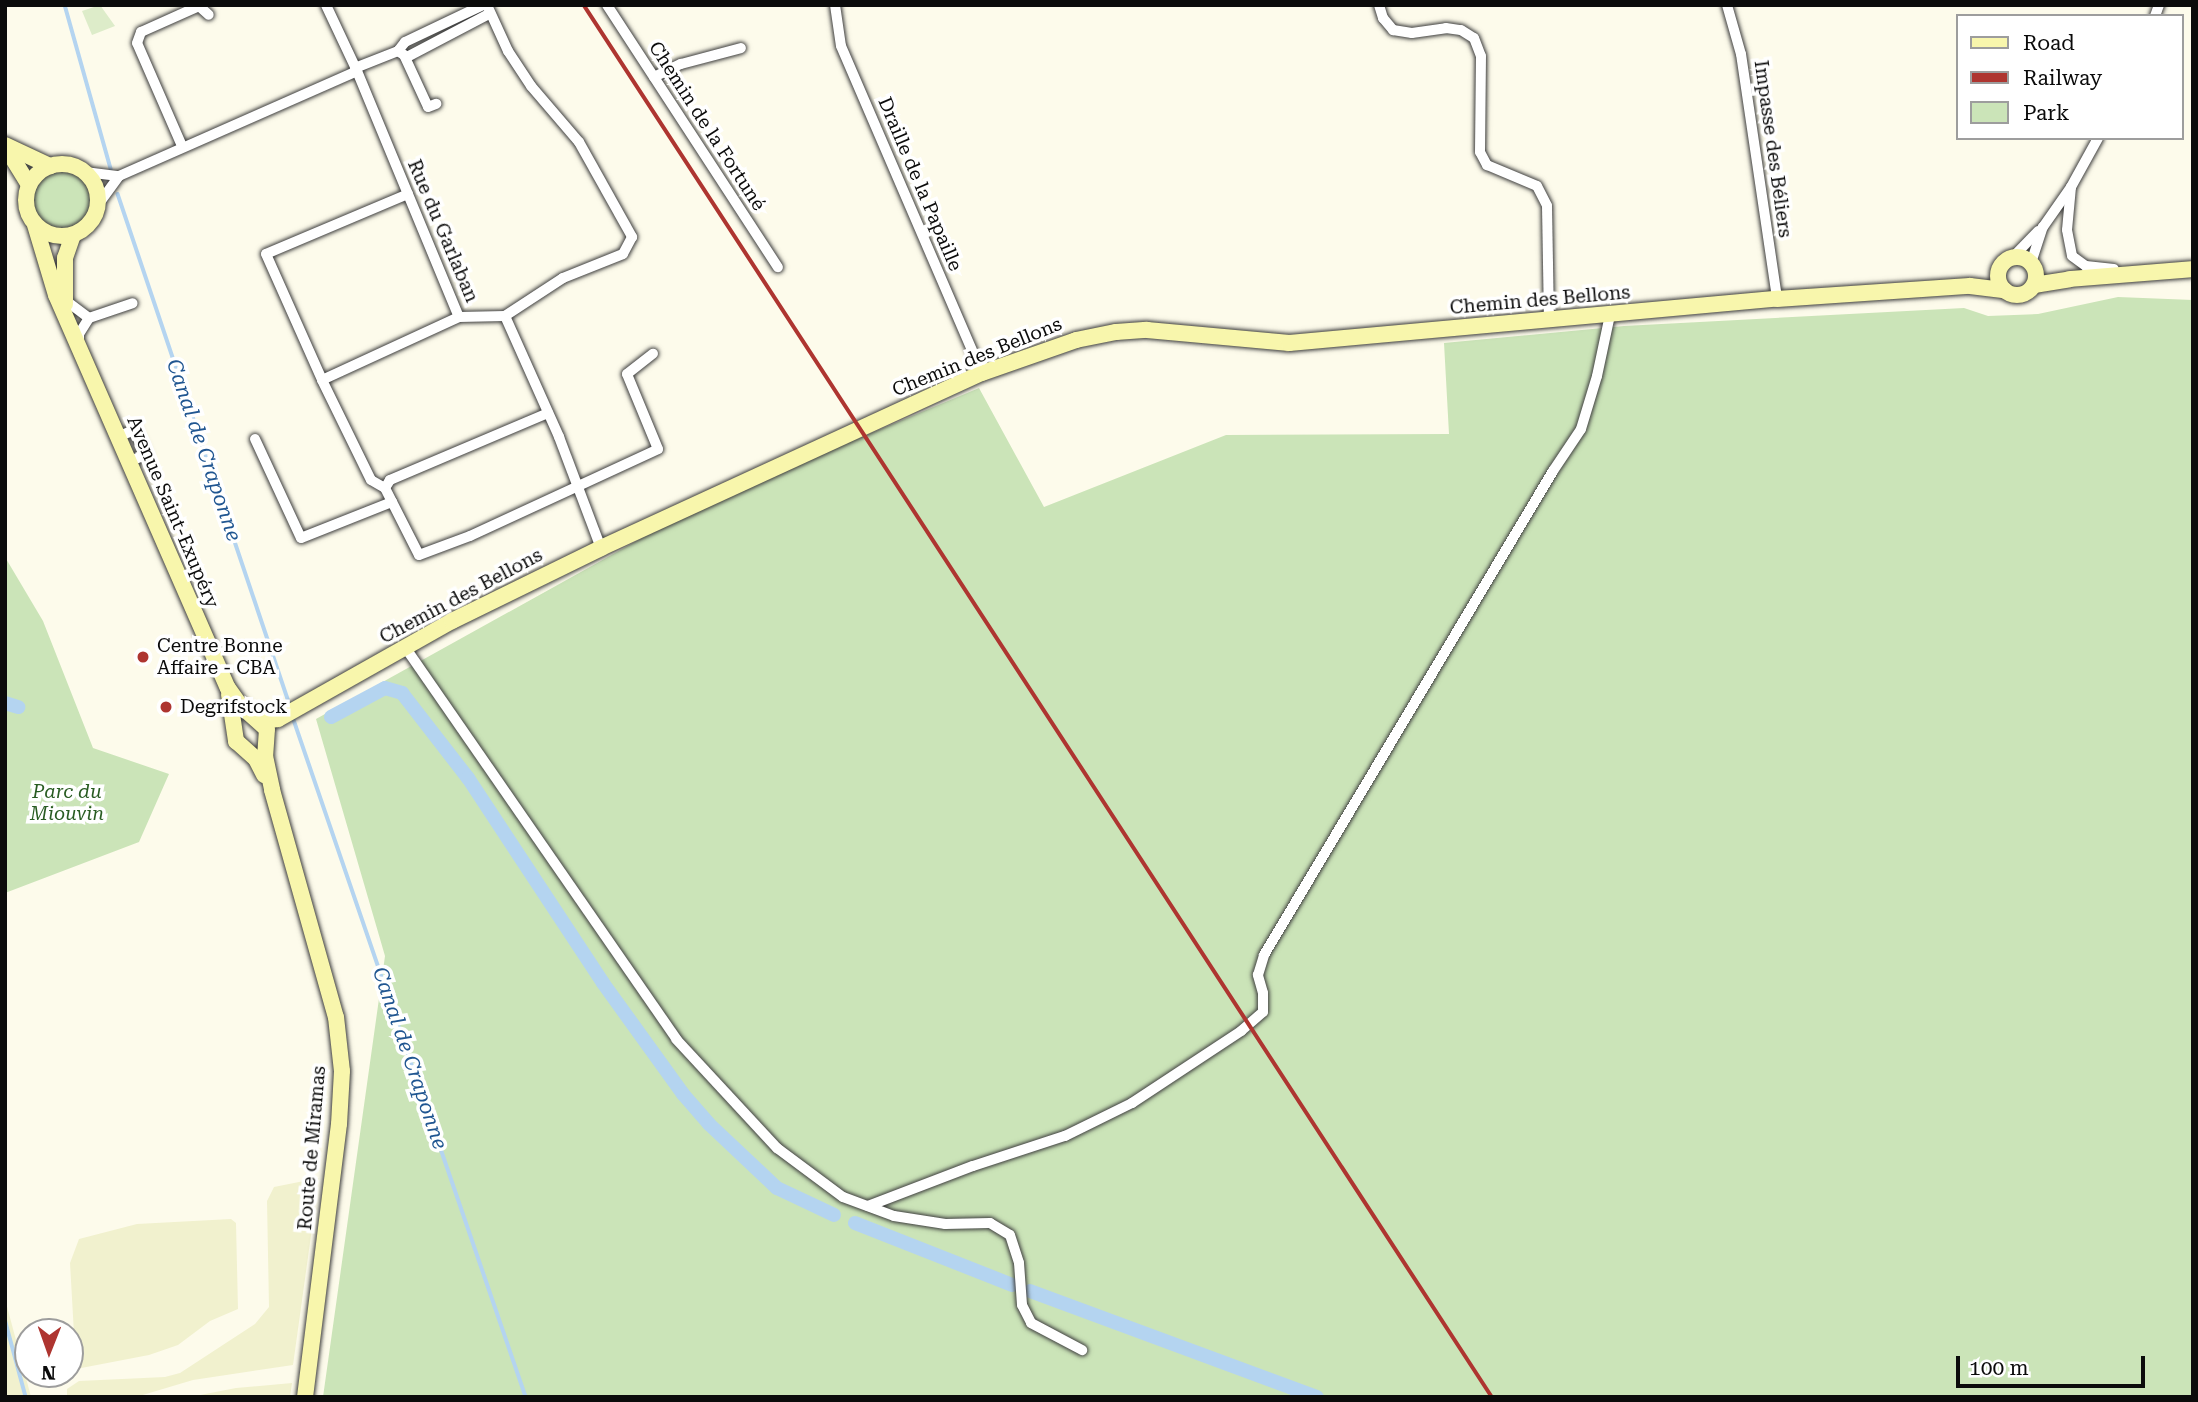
<!DOCTYPE html>
<meta charset="utf-8">
<style>
body{margin:0}
#map{position:relative;width:2198px;height:1402px;overflow:hidden;background:#fdfbeb;font-family:"Roboto Serif",serif}
div>[style]{position:absolute}
.farmland>*{inset:0;background:#f1f1ce}
.green>*{inset:0;background:#cbe4b8}
.round{border-radius:50%}
.pitch>*{inset:0;background:#ddecc9}
.stream>*{height:3.5px;margin:-1.75px;padding:0 1.75px;transform-origin:1.75px;border-radius:1.75px;background:#b4d4f0}
.canal>*{height:14px;margin:-7px;padding:0 7px;transform-origin:7px;border-radius:7px;background:#b4d4f0}
.roads{filter:drop-shadow(0 0 2px #3e3e3e) drop-shadow(0 0 2px #3e3e3e)}
.minor>*{height:10px;margin:-5px;padding:0 5px;transform-origin:5px;border-radius:5px;background:#fff}
.secondary>*{height:16px;margin:-8px;padding:0 8px;transform-origin:8px;border-radius:8px;background:#f8f6ac}
.secondary>.ring{margin:-8px;padding:0;box-sizing:content-box;background:none;border:16px solid #f8f6ac;border-radius:50%}
.rail>*{height:3.5px;margin:-1.75px;padding:0 1.75px;transform-origin:1.75px;border-radius:1.75px;background:#ae3530}
.dots>*{width:19px;height:19px;translate:-50% -50%;box-sizing:border-box;border:4px solid #fff;border-radius:50%}
span{translate:-50% -50%;white-space:nowrap;text-align:center;line-height:1.15;-webkit-text-stroke:7px #fff;paint-order:stroke}
.street-label{font-size:19px;color:#0b0b0b}
.poi-label{font-size:19px;color:#0b0b0b}
.left{translate:0 -50%;text-align:left}
.park-label{font-size:19px;color:#295c22;font-style:italic}
.water-label{font-size:21px;color:#205691;font-style:italic}
.frame{position:absolute;inset:0;border:7px solid #0b0b0b;pointer-events:none}
.legend{position:absolute;left:1956px;top:14px;width:228px;height:126px;box-sizing:border-box;background:#fff;border:2px solid #9d9d9d;margin:0;padding:9px 12px;list-style:none;font-size:21px;color:#0b0b0b}
.legend li{display:flex;align-items:center;gap:14px;height:35px}
.legend b{width:35px;border:2px solid #9d9d9d}
.north{position:absolute;left:14px;top:1318px;width:70px;height:70px;box-sizing:border-box;background:#fff;border:2px solid #9d9d9d;border-radius:50%;rotate:181deg;font-size:19px;font-weight:700;line-height:28px;text-align:center;color:#0b0b0b}
.north::after{content:'';display:block;margin:auto;width:24px;height:32px;background:#ae3530;clip-path:polygon(50% 0,100% 100%,50% 72%,0 100%)}
.scale{position:absolute;left:1956px;top:1356px;width:189px;height:32px;box-sizing:border-box;border:4px solid #0b0b0b;border-top:0;padding-left:9px;font-size:21px;line-height:24px;white-space:nowrap;color:#0b0b0b;-webkit-text-stroke:5px #fff;paint-order:stroke}
</style>
<div id="map">
<div class="farmland">
<i style="clip-path:polygon(319px 1178px,293px 1365px,193px 1380px,136px 1397px,67px 1397px,67px 1389px,79px 1381px,165px 1377px,180px 1373px,255px 1324px,269px 1307px,267px 1201px,274px 1187px)"></i>
<i style="clip-path:polygon(231px 1219px,236px 1223px,238px 1309px,210px 1321px,178px 1345px,149px 1355px,76px 1369px,70px 1263px,79px 1239px,137px 1224px)"></i>
<i style="clip-path:polygon(5px 1299px,20px 1355px,31px 1397px,5px 1397px)"></i>
<i style="clip-path:polygon(292px 1383px,290px 1397px,190px 1397px,236px 1388px)"></i>
</div>
<div class="green">
<i class="round" style="left:33px;top:172px;width:58px;height:58px"></i>
<i style="clip-path:polygon(2118px 297px,2193px 300px,2193px 1397px,323px 1397px,385px 956px,316px 719px,651px 533px,845px 444px,979px 388px,1044px 507px,1226px 435px,1449px 434px,1444px 343px,1624px 326px,1964px 308px,1988px 316px,2038px 314px)"></i>
<i style="clip-path:polygon(5px 557px,43px 621px,93px 748px,169px 774px,139px 842px,5px 893px)"></i>
</div>
<div class="pitch">
<i style="clip-path:polygon(100px 5px,115px 26px,92px 35px,82px 11px)"></i>
</div>
<div class="stream">
<i style="left:65px;top:5px;width:170px;rotate:74.3deg"></i>
<i style="left:118px;top:194px;width:539px;rotate:71.4deg"></i>
<i style="left:294px;top:720px;width:716px;rotate:71.08deg"></i>
<i style="left:5px;top:1319px;width:81px;rotate:74.9deg"></i>
</div>
<div class="canal">
<i style="left:5px;top:703px;width:14px;rotate:17deg"></i>
<i style="left:331px;top:717px;width:61px;rotate:-28.2deg"></i>
<i style="left:385px;top:688px;width:18px;rotate:16deg"></i>
<i style="left:402px;top:693px;width:108px;rotate:52.2deg"></i>
<i style="left:468px;top:778px;width:245px;rotate:56.6deg"></i>
<i style="left:603px;top:983px;width:137px;rotate:54.2deg"></i>
<i style="left:683px;top:1094px;width:40px;rotate:49deg"></i>
<i style="left:709px;top:1124px;width:93px;rotate:43.3deg"></i>
<i style="left:777px;top:1188px;width:63px;rotate:25.3deg"></i>
<i style="left:855px;top:1223px;width:169px;rotate:21.5deg"></i>
<i style="left:1030px;top:1291px;width:306px;rotate:20.3deg"></i>
</div>
<div class="roads">
<div class="minor">
<i style="left:326px;top:5px;width:73px;rotate:64.8deg"></i>
<i style="left:357px;top:71px;width:266px;rotate:67.5deg"></i>
<i style="left:459px;top:317px;width:46px;rotate:-1.2deg"></i>
<i style="left:505px;top:316px;width:133px;rotate:65.9deg"></i>
<i style="left:559px;top:437px;width:119px;rotate:69.3deg"></i>
<i style="left:487px;top:5px;width:51px;rotate:65.5deg"></i>
<i style="left:508px;top:51px;width:42px;rotate:56.7deg"></i>
<i style="left:531px;top:86px;width:74px;rotate:49.4deg"></i>
<i style="left:579px;top:142px;width:109px;rotate:60.8deg"></i>
<i style="left:632px;top:237px;width:19px;rotate:118deg"></i>
<i style="left:623px;top:254px;width:65px;rotate:158.2deg"></i>
<i style="left:563px;top:278px;width:69px;rotate:146.8deg"></i>
<i style="left:607px;top:5px;width:313px;rotate:56.9deg"></i>
<i style="left:835px;top:5px;width:41px;rotate:81.7deg"></i>
<i style="left:841px;top:46px;width:356px;rotate:66.7deg"></i>
<i style="left:1379px;top:5px;width:14px;rotate:73deg"></i>
<i style="left:1383px;top:18px;width:16px;rotate:50deg"></i>
<i style="left:1393px;top:30px;width:19px;rotate:9deg"></i>
<i style="left:1412px;top:33px;width:34px;rotate:-8deg"></i>
<i style="left:1446px;top:28px;width:15px;rotate:8deg"></i>
<i style="left:1461px;top:30px;width:15px;rotate:32deg"></i>
<i style="left:1474px;top:38px;width:19px;rotate:69deg"></i>
<i style="left:1481px;top:56px;width:96px;rotate:90.6deg"></i>
<i style="left:1480px;top:152px;width:15px;rotate:62deg"></i>
<i style="left:1487px;top:165px;width:54px;rotate:22.8deg"></i>
<i style="left:1537px;top:186px;width:22px;rotate:63deg"></i>
<i style="left:1547px;top:206px;width:115px;rotate:89deg"></i>
<i style="left:1727px;top:5px;width:51px;rotate:74.1deg"></i>
<i style="left:1741px;top:54px;width:248px;rotate:81.6deg"></i>
<i style="left:2155px;top:16px;width:12px;rotate:-70deg"></i>
<i style="left:398px;top:51px;width:11px;rotate:34deg"></i>
<i style="left:407px;top:57px;width:93px;rotate:-27.7deg"></i>
<i style="left:404px;top:55px;width:57px;rotate:65.2deg"></i>
<i style="left:428px;top:107px;width:9px;rotate:-21deg"></i>
<i style="left:355px;top:68px;width:46px;rotate:-21.6deg"></i>
<i style="left:398px;top:51px;width:11px;rotate:-52deg"></i>
<i style="left:405px;top:42px;width:86px;rotate:-25.4deg"></i>
<i style="left:654px;top:77px;width:30px;rotate:-26deg"></i>
<i style="left:681px;top:64px;width:62px;rotate:-14.9deg"></i>
<i style="left:182px;top:146px;width:112px;rotate:-113.6deg"></i>
<i style="left:137px;top:43px;width:12px;rotate:-70deg"></i>
<i style="left:141px;top:32px;width:64px;rotate:-24.1deg"></i>
<i style="left:199px;top:6px;width:13px;rotate:42deg"></i>
<i style="left:85px;top:172px;width:34px;rotate:7deg"></i>
<i style="left:119px;top:176px;width:36px;rotate:126deg"></i>
<i style="left:119px;top:176px;width:260px;rotate:-23.8deg"></i>
<i style="left:2071px;top:187px;width:43px;rotate:95.3deg"></i>
<i style="left:2067px;top:230px;width:26px;rotate:79deg"></i>
<i style="left:2072px;top:256px;width:17px;rotate:36deg"></i>
<i style="left:2086px;top:266px;width:28px;rotate:6deg"></i>
<i style="left:408px;top:194px;width:154px;rotate:157.1deg"></i>
<i style="left:266px;top:254px;width:138px;rotate:66deg"></i>
<i style="left:322px;top:380px;width:151px;rotate:-24.7deg"></i>
<i style="left:2013px;top:257px;width:36px;rotate:-46deg"></i>
<i style="left:2031px;top:263px;width:38px;rotate:-72deg"></i>
<i style="left:2043px;top:227px;width:49px;rotate:-55deg"></i>
<i style="left:2071px;top:187px;width:56px;rotate:-61.1deg"></i>
<i style="left:65px;top:300px;width:30px;rotate:37deg"></i>
<i style="left:89px;top:318px;width:19px;rotate:122deg"></i>
<i style="left:79px;top:334px;width:10px;rotate:90deg"></i>
<i style="left:89px;top:318px;width:46px;rotate:-18.8deg"></i>
<i style="left:322px;top:380px;width:111px;rotate:63.9deg"></i>
<i style="left:371px;top:480px;width:16px;rotate:30deg"></i>
<i style="left:548px;top:413px;width:172px;rotate:157deg"></i>
<i style="left:390px;top:480px;width:9px;rotate:122deg"></i>
<i style="left:385px;top:488px;width:75px;rotate:63.1deg"></i>
<i style="left:419px;top:555px;width:54px;rotate:-20.4deg"></i>
<i style="left:470px;top:536px;width:207px;rotate:-24.8deg"></i>
<i style="left:658px;top:449px;width:81px;rotate:-112.5deg"></i>
<i style="left:627px;top:374px;width:33px;rotate:-38deg"></i>
<i style="left:117px;top:437px;width:18px;rotate:-22deg"></i>
<i style="left:134px;top:430px;width:27px;rotate:66deg"></i>
<i style="left:145px;top:455px;width:18px;rotate:158deg"></i>
<i style="left:255px;top:439px;width:109px;rotate:65.1deg"></i>
<i style="left:301px;top:538px;width:98px;rotate:-21.6deg"></i>
<i style="left:405px;top:647px;width:477px;rotate:55.3deg"></i>
<i style="left:676px;top:1039px;width:149px;rotate:47.2deg"></i>
<i style="left:777px;top:1148px;width:82px;rotate:36.6deg"></i>
<i style="left:843px;top:1197px;width:54px;rotate:20.4deg"></i>
<i style="left:894px;top:1216px;width:52px;rotate:8.9deg"></i>
<i style="left:945px;top:1224px;width:45px;rotate:-1.3deg"></i>
<i style="left:990px;top:1223px;width:23px;rotate:31deg"></i>
<i style="left:1010px;top:1235px;width:29px;rotate:72deg"></i>
<i style="left:1019px;top:1263px;width:42px;rotate:85.9deg"></i>
<i style="left:1022px;top:1305px;width:20px;rotate:63deg"></i>
<i style="left:1031px;top:1323px;width:58px;rotate:27.9deg"></i>
<i style="left:868px;top:1206px;width:112px;rotate:-20.9deg"></i>
<i style="left:973px;top:1166px;width:97px;rotate:-18.1deg"></i>
<i style="left:1065px;top:1136px;width:75px;rotate:-26.2deg"></i>
<i style="left:1132px;top:1103px;width:131px;rotate:-33.4deg"></i>
<i style="left:1241px;top:1031px;width:29px;rotate:-41deg"></i>
<i style="left:1263px;top:1012px;width:19px;rotate:-90deg"></i>
<i style="left:1263px;top:993px;width:19px;rotate:-106deg"></i>
<i style="left:1258px;top:975px;width:21px;rotate:-73deg"></i>
<i style="left:1264px;top:955px;width:564px;rotate:-59.16deg"></i>
<i style="left:1553px;top:471px;width:50px;rotate:-56.3deg"></i>
<i style="left:1581px;top:429px;width:55px;rotate:-73.2deg"></i>
<i style="left:1597px;top:376px;width:62px;rotate:-78deg"></i>
</div>
<div class="secondary">
<i style="left:5px;top:145px;width:50px;rotate:25deg"></i>
<i style="left:5px;top:146px;width:46px;rotate:58.4deg"></i>
<i class="ring" style="left:26px;top:164px;width:56px;height:56px"></i>
<i style="left:35px;top:225px;width:73px;rotate:73.3deg"></i>
<i style="left:56px;top:295px;width:429px;rotate:66.4deg"></i>
<i style="left:228px;top:688px;width:21px;rotate:55deg"></i>
<i style="left:240px;top:705px;width:36px;rotate:42deg"></i>
<i style="left:267px;top:729px;width:27px;rotate:94deg"></i>
<i style="left:265px;top:756px;width:35px;rotate:78deg"></i>
<i style="left:272px;top:790px;width:236px;rotate:74.3deg"></i>
<i style="left:336px;top:1017px;width:54px;rotate:83.7deg"></i>
<i style="left:342px;top:1071px;width:53px;rotate:93.2deg"></i>
<i style="left:339px;top:1124px;width:275px;rotate:97.1deg"></i>
<i class="ring" style="left:1998px;top:257px;width:22px;height:22px"></i>
<i style="left:2034px;top:285px;width:36px;rotate:-9deg"></i>
<i style="left:2070px;top:279px;width:123px;rotate:-4.6deg"></i>
<i style="left:65px;top:304px;width:46px;rotate:-90deg"></i>
<i style="left:65px;top:258px;width:24px;rotate:-71deg"></i>
<i style="left:229px;top:694px;width:48px;rotate:81.5deg"></i>
<i style="left:236px;top:741px;width:27px;rotate:42deg"></i>
<i style="left:256px;top:759px;width:18px;rotate:63deg"></i>
<i style="left:260px;top:721px;width:18px;rotate:-6deg"></i>
<i style="left:278px;top:719px;width:200px;rotate:-29.4deg"></i>
<i style="left:452px;top:621px;width:166px;rotate:-26.1deg"></i>
<i style="left:601px;top:548px;width:419px;rotate:-24.7deg"></i>
<i style="left:982px;top:373px;width:100px;rotate:-19.3deg"></i>
<i style="left:1076px;top:340px;width:41px;rotate:-11.3deg"></i>
<i style="left:1116px;top:332px;width:31px;rotate:-4deg"></i>
<i style="left:1147px;top:330px;width:143px;rotate:5.2deg"></i>
<i style="left:1289px;top:343px;width:490px;rotate:-5.2deg"></i>
<i style="left:1777px;top:299px;width:193px;rotate:-3.9deg"></i>
<i style="left:1970px;top:286px;width:35px;rotate:7deg"></i>
</div>
</div>
<div class="rail">
<i style="left:584px;top:5px;width:1662px;rotate:56.88deg"></i>
</div>
<div class="dots">
<i style="left:143px;top:657px;background:#ae3530"></i>
<i style="left:166px;top:707px;background:#ae3530"></i>
</div>
<div class="street-label">
<span style="left:707px;top:126px;rotate:57deg">Chemin de la Fortuné</span>
<span style="left:1773px;top:149px;rotate:82deg">Impasse des Béliers</span>
<span style="left:920px;top:184px;rotate:67deg">Draille de la Papaille</span>
<span style="left:443px;top:231px;rotate:67deg">Rue du Garlaban</span>
<span style="left:1540px;top:300px;rotate:-5deg">Chemin des Bellons</span>
<span style="left:977px;top:357px;rotate:-22deg">Chemin des Bellons</span>
<span style="left:173px;top:512px;rotate:67deg">Avenue Saint-Exupéry</span>
<span style="left:461px;top:596px;rotate:-28deg">Chemin des Bellons</span>
<span style="left:312px;top:1148px;rotate:-85deg">Route de Miramas</span>
</div>
<div class="poi-label">
<span class="left" style="left:157px;top:657px">Centre Bonne<br>Affaire - CBA</span>
<span class="left" style="left:180px;top:707px">Degrifstock</span>
</div>
<div class="park-label">
<span style="left:67px;top:803px">Parc du<br>Miouvin</span>
</div>
<div class="water-label">
<span style="left:204px;top:450px;rotate:71deg">Canal de Craponne</span>
<span style="left:410px;top:1058px;rotate:71deg">Canal de Craponne</span>
</div>
<div class="frame"></div>
<ul class="legend">
<li><b style="height:9px;background:#f8f6ac"></b>Road</li>
<li><b style="height:9px;background:#ae3530"></b>Railway</li>
<li><b style="height:19px;background:#cbe4b8"></b>Park</li>
</ul>
<div class="north">N</div>
<div class="scale">100 m</div>
</div>
